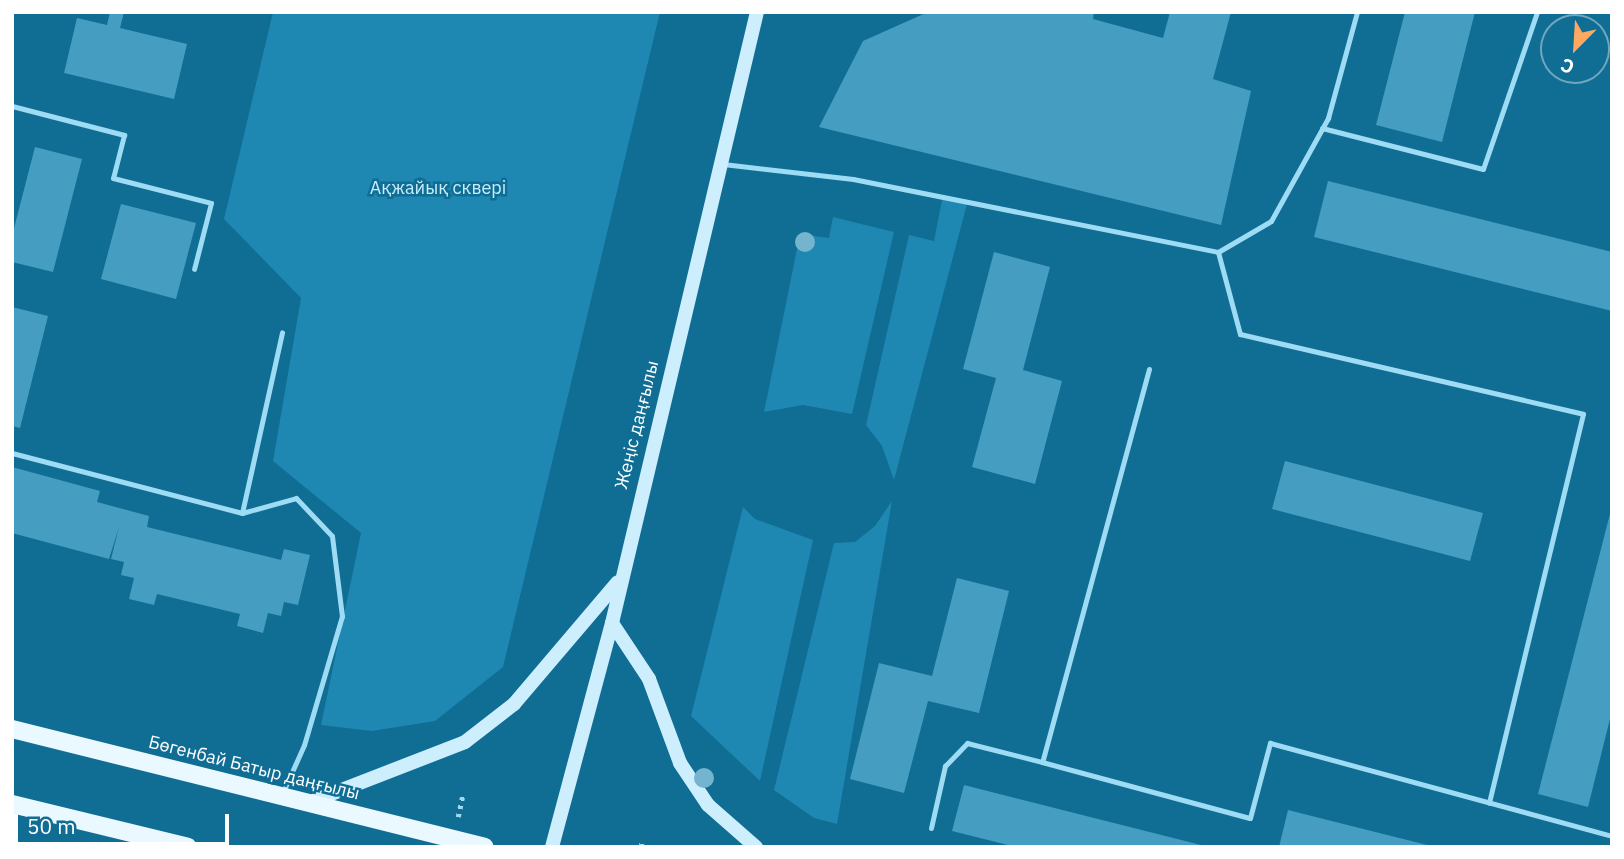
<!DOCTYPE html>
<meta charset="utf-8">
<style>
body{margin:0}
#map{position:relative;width:1624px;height:859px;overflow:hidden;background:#106d94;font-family:"IBM Plex Sans",sans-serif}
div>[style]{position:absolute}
.green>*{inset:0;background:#1e87b2}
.building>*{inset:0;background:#469dc2}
.path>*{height:4.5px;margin-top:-2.25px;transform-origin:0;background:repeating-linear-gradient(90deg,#9edbf4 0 3.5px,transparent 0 8.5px)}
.lane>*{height:5px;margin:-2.5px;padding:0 2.5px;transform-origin:2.5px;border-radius:2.5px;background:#9edbf4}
.secondary>*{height:14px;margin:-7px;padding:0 7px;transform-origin:7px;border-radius:7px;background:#cdeefd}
.primary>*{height:18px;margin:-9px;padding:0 9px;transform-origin:9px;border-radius:9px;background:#eaf8ff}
.trees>*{width:20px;height:20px;margin:-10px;border-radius:50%;background:#74b4ce}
span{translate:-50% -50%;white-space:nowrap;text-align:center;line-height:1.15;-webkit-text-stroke:5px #106d94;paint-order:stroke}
.park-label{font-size:18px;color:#c6eefe}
.street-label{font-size:18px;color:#fff}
.frame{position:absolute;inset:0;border:14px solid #fff;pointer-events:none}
.north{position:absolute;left:1540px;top:14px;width:70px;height:70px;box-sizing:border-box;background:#106d94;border:2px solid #70a7bf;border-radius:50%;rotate:204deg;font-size:19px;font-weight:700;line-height:28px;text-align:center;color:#fff}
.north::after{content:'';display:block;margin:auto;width:24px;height:32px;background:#ffa860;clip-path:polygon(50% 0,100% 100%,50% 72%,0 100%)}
.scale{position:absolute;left:14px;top:814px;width:215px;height:32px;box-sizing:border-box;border:4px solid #fff;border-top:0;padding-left:9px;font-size:21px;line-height:24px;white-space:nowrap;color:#fff;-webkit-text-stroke:5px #106d94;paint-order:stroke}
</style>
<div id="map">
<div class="green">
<i style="clip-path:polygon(273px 12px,660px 12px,503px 667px,435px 721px,372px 731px,321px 725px,361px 533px,273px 461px,301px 298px,224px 219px)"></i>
<i style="clip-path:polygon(943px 195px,967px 204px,894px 480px,882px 446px,866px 425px,909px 235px,934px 241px)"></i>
<i style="clip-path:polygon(833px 217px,894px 232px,852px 414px,803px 405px,764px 412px,800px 234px,829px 238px)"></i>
<i style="clip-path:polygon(892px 501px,837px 824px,814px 818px,774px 790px,834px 543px,855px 542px,875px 526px)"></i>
<i style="clip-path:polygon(743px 507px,755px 519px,813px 540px,760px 781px,691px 716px)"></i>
</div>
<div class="building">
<i style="clip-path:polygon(110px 12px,124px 12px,120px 28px,187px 44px,174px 99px,64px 73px,77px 18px,107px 25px)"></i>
<i style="clip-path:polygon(928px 12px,1094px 12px,1093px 19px,1163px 38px,1170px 12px,1231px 12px,1213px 79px,1251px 91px,1221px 225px,819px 127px,863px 41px)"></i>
<i style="clip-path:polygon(1405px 12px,1475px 12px,1442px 142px,1376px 125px)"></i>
<i style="clip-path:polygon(35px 147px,82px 159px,53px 272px,12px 262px,12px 236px)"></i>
<i style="clip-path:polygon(1328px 181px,1612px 252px,1612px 311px,1314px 237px)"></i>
<i style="clip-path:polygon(121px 204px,196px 223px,176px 299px,101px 279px)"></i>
<i style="clip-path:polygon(994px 252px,1050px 267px,1023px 370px,1062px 381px,1035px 484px,972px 467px,996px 378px,963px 369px)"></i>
<i style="clip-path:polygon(12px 307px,48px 316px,20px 428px,12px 426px)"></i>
<i style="clip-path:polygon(1285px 461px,1483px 513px,1470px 561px,1272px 509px)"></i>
<i style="clip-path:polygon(12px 467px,100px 491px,97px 502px,149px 516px,147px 527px,281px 560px,284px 549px,310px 555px,298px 605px,284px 602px,281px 616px,268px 613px,263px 633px,237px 626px,240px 614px,157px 594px,154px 605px,129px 599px,134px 578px,121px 575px,124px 562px,111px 559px,119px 527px,109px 559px,12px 533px)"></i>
<i style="clip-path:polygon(1612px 506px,1612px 711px,1588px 807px,1538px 794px)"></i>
<i style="clip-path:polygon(957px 578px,1009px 591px,979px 713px,928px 701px,904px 793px,850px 779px,879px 663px,932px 676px)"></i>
<i style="clip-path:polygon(964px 785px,1205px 846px,1205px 847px,1016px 847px,952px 831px)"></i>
<i style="clip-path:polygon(1288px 810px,1431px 846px,1431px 847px,1279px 847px)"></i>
</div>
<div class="path">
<i style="left:458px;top:817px;width:24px;rotate:-78deg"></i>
<i style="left:641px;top:847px;width:6px;rotate:-81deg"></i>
</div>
<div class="lane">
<i style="left:12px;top:106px;width:116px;rotate:14.5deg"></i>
<i style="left:124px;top:135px;width:44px;rotate:104.3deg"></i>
<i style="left:113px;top:178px;width:101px;rotate:14.3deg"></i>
<i style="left:211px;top:203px;width:68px;rotate:104.4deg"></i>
<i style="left:1322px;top:128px;width:166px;rotate:14.3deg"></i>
<i style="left:1483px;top:169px;width:166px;rotate:-71deg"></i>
<i style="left:723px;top:164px;width:131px;rotate:6.6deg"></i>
<i style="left:853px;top:179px;width:372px;rotate:11.3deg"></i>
<i style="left:1218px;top:252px;width:61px;rotate:-30.3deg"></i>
<i style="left:1271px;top:221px;width:118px;rotate:-61deg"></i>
<i style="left:1328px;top:118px;width:110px;rotate:-74.7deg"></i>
<i style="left:1218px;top:252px;width:85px;rotate:75deg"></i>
<i style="left:1240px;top:334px;width:352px;rotate:13.1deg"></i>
<i style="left:1583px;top:414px;width:400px;rotate:103.6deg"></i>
<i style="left:1149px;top:369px;width:407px;rotate:105.2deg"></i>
<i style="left:1042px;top:762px;width:215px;rotate:15.1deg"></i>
<i style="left:1250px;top:818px;width:78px;rotate:-75.1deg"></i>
<i style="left:1270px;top:743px;width:354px;rotate:15.2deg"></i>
<i style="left:12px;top:453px;width:238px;rotate:14.6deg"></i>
<i style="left:242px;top:513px;width:185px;rotate:-77.5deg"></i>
<i style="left:242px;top:513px;width:56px;rotate:-15.5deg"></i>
<i style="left:296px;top:498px;width:52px;rotate:46.5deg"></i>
<i style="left:332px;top:536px;width:81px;rotate:82.9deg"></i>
<i style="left:342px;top:616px;width:134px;rotate:106.4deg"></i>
<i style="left:304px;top:745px;width:51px;rotate:114.1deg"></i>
<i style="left:931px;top:828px;width:64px;rotate:-77.3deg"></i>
<i style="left:945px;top:766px;width:32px;rotate:-46deg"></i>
<i style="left:967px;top:743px;width:77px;rotate:14.2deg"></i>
</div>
<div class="secondary">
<i style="left:612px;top:623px;width:67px;rotate:56.5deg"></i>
<i style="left:649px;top:679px;width:90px;rotate:69.7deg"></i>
<i style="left:680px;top:763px;width:50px;rotate:56.3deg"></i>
<i style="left:708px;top:805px;width:64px;rotate:41.2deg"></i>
<i style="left:308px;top:803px;width:168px;rotate:-21.2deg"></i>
<i style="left:465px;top:742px;width:62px;rotate:-37.8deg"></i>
<i style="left:514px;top:704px;width:160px;rotate:-49.6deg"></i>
<i style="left:552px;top:847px;width:232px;rotate:-75deg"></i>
<i style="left:612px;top:623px;width:628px;rotate:-76.65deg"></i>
</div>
<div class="primary">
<i style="left:12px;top:729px;width:487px;rotate:14deg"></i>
<i style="left:12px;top:804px;width:181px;rotate:13.7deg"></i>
</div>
<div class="trees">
<i style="left:805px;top:242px"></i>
<i style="left:704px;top:778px"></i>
</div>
<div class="park-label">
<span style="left:438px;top:188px">Ақжайық сквері</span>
</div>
<div class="street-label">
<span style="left:637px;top:425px;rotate:-76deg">Жеңіс даңғылы</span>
<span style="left:254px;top:768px;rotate:14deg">Бөгенбай Батыр даңғылы</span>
</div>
<div class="frame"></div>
<div class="north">С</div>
<div class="scale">50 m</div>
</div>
